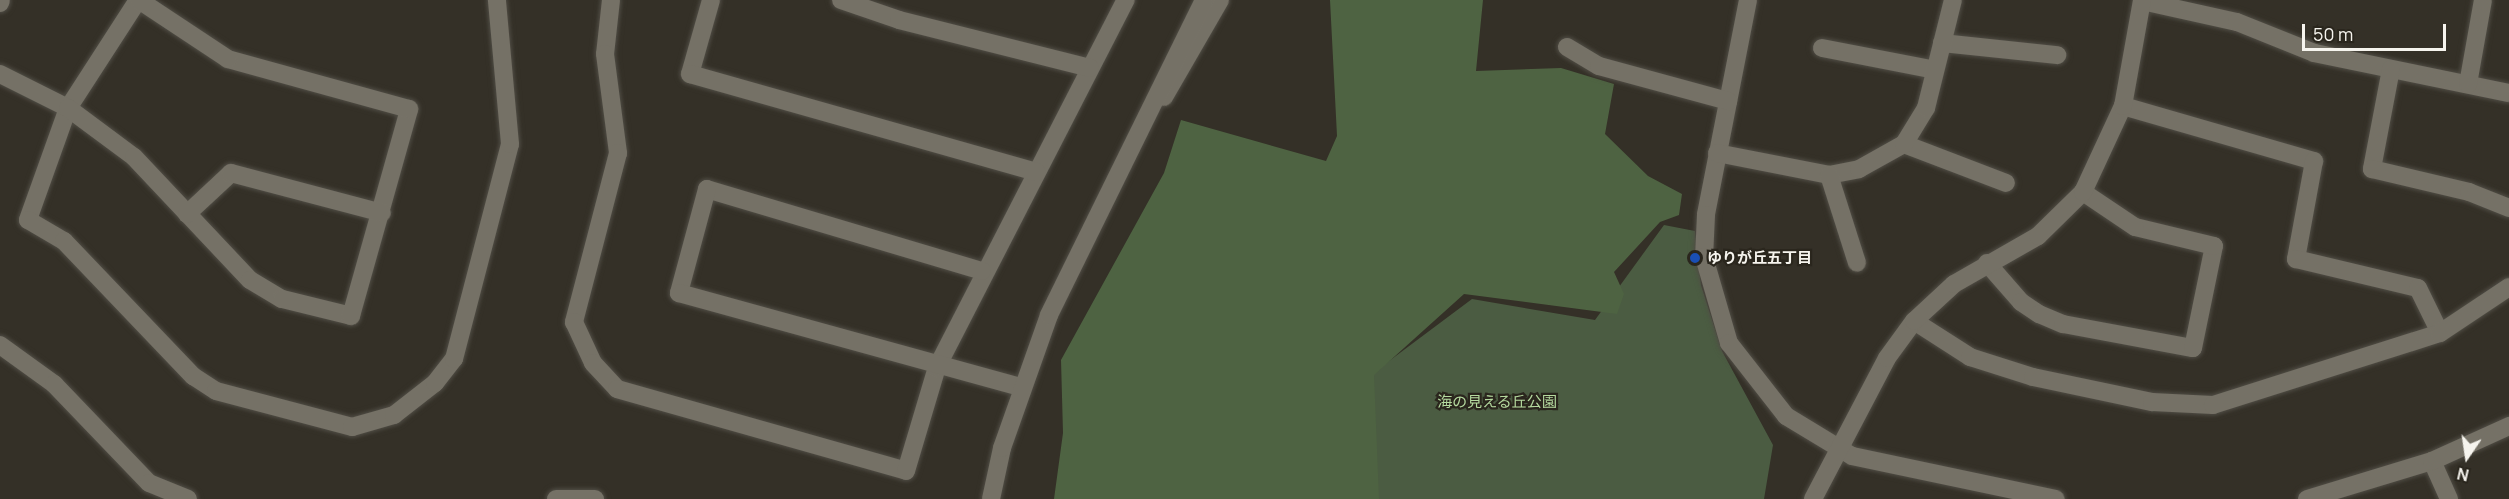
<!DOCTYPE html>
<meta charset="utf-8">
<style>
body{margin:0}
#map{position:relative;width:2509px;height:499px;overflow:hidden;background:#343027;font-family:Manrope,"Noto Sans JP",sans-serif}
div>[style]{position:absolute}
.green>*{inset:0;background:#4b5c42}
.forest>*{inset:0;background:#4e6342}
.roads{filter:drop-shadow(0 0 2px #504d45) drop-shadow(0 0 2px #504d45)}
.minor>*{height:18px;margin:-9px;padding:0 9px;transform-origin:9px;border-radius:9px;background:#757166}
.dots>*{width:16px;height:16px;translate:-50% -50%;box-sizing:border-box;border:3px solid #2a261d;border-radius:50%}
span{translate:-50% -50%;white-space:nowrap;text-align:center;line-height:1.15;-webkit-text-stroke:4.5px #2a261d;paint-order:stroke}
.poi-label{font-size:15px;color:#f6f4ee;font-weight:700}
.left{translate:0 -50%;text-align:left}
.park-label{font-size:15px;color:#b5da9f}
.north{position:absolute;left:2437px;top:427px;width:60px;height:60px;-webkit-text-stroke:4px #2a261d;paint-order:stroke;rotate:193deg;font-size:16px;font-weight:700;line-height:24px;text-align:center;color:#f6f4ee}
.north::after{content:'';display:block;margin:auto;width:21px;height:27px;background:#f6f4ee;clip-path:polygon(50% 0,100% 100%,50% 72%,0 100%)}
.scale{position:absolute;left:2302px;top:24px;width:144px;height:27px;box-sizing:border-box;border:3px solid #f6f4ee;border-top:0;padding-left:8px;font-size:18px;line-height:21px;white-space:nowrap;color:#f6f4ee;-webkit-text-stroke:4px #2a261d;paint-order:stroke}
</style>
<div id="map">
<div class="green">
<i style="clip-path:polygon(1664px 225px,1695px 231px,1701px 285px,1722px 351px,1773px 445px,1764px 499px,1374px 499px,1369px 376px,1472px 299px,1595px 320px)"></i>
</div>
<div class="forest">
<i style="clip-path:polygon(1330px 0,1483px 0,1476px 71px,1561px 68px,1614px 84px,1605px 134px,1648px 176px,1682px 194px,1679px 215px,1660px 222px,1614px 272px,1624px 294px,1617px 314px,1464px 294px,1374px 375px,1379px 499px,1054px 499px,1063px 433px,1061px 360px,1164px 173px,1181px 120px,1326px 161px,1337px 136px)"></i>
</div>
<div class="roads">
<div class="minor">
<i style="left:138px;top:0;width:129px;rotate:122.9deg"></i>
<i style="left:68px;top:108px;width:119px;rotate:109.7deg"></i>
<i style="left:28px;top:220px;width:42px;rotate:30.3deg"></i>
<i style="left:64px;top:241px;width:187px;rotate:46.3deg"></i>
<i style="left:193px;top:376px;width:27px;rotate:33deg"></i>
<i style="left:216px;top:391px;width:141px;rotate:14.8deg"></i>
<i style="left:352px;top:427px;width:44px;rotate:-15.9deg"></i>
<i style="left:394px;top:415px;width:52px;rotate:-38deg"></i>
<i style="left:435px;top:383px;width:31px;rotate:-52deg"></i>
<i style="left:454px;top:359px;width:222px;rotate:-75.4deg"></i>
<i style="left:510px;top:144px;width:145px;rotate:-95.2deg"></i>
<i style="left:611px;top:0;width:54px;rotate:96.3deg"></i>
<i style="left:605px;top:54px;width:100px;rotate:82.5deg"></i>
<i style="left:618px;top:153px;width:175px;rotate:104.6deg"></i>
<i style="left:574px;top:322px;width:45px;rotate:65.1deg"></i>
<i style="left:593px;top:363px;width:35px;rotate:47deg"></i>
<i style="left:617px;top:389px;width:300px;rotate:15.8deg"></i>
<i style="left:906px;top:471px;width:109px;rotate:-73.4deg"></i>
<i style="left:937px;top:367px;width:413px;rotate:-62.8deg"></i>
<i style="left:711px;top:0;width:77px;rotate:105.8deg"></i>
<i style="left:690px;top:74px;width:360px;rotate:15.8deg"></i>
<i style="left:841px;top:0;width:61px;rotate:19deg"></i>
<i style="left:899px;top:20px;width:197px;rotate:14.1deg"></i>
<i style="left:1748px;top:0;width:219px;rotate:101.1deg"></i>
<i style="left:1706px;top:215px;width:42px;rotate:92.7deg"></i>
<i style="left:1704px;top:257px;width:90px;rotate:73.8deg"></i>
<i style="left:1729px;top:343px;width:93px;rotate:52deg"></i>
<i style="left:1786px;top:416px;width:77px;rotate:31.2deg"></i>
<i style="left:1852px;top:456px;width:208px;rotate:11.9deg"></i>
<i style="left:2142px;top:1px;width:97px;rotate:12.5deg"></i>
<i style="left:2237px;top:22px;width:83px;rotate:21.9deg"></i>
<i style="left:2314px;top:53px;width:199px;rotate:11.6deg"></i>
<i style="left:0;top:3px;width:3px;rotate:-72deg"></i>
<i style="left:1942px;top:43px;width:116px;rotate:6deg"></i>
<i style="left:1567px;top:47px;width:37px;rotate:31deg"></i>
<i style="left:1599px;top:66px;width:134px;rotate:15.2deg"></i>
<i style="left:1822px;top:48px;width:115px;rotate:11deg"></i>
<i style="left:2391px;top:69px;width:102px;rotate:100.8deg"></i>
<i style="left:2372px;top:169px;width:100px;rotate:13.3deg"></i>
<i style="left:2469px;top:192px;width:43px;rotate:21.8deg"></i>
<i style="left:0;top:74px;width:76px;rotate:26.6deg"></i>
<i style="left:68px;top:108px;width:82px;rotate:36.6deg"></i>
<i style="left:134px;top:157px;width:169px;rotate:46.7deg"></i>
<i style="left:250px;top:280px;width:37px;rotate:31deg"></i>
<i style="left:282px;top:299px;width:71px;rotate:13.8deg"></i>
<i style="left:351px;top:316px;width:215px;rotate:-74.3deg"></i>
<i style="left:409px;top:109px;width:188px;rotate:-164.6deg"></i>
<i style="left:228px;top:59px;width:107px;rotate:-146.5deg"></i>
<i style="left:2468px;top:84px;width:85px;rotate:-79.9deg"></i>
<i style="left:1164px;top:97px;width:112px;rotate:-60deg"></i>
<i style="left:2123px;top:106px;width:199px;rotate:16.1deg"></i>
<i style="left:2314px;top:161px;width:100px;rotate:100.4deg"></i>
<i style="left:2296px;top:259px;width:125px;rotate:13.4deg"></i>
<i style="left:2418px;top:288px;width:50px;rotate:63.9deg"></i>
<i style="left:1904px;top:144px;width:109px;rotate:20.9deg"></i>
<i style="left:1717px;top:153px;width:114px;rotate:11.1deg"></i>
<i style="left:1829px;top:175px;width:31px;rotate:-11deg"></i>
<i style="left:1859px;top:169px;width:51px;rotate:-29.1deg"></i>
<i style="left:1904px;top:144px;width:42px;rotate:-58.6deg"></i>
<i style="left:1926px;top:108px;width:111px;rotate:-76deg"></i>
<i style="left:1829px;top:175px;width:92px;rotate:72.3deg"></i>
<i style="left:187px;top:214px;width:60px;rotate:-43deg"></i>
<i style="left:231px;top:173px;width:156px;rotate:14.8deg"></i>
<i style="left:1987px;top:263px;width:52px;rotate:48.9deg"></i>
<i style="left:2021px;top:302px;width:22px;rotate:34deg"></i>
<i style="left:2039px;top:314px;width:26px;rotate:23deg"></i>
<i style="left:2063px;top:324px;width:132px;rotate:10.5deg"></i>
<i style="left:2193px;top:348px;width:104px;rotate:-78.4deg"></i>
<i style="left:2214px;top:246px;width:81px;rotate:-166.5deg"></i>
<i style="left:2135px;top:227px;width:63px;rotate:-146.1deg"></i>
<i style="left:982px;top:271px;width:287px;rotate:-163.4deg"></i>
<i style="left:707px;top:189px;width:108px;rotate:105.1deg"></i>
<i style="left:679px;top:293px;width:355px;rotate:15.4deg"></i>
<i style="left:1914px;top:321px;width:67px;rotate:32.7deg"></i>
<i style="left:1970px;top:357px;width:66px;rotate:17.6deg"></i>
<i style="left:2033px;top:377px;width:122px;rotate:11.9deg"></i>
<i style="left:2152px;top:402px;width:61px;rotate:2.8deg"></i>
<i style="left:2213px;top:405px;width:238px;rotate:-17.6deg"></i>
<i style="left:2440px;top:333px;width:83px;rotate:-33.7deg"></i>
<i style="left:0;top:345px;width:67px;rotate:35.8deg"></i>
<i style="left:54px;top:384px;width:137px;rotate:46.2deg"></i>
<i style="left:149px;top:483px;width:42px;rotate:22.3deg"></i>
<i style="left:2432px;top:461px;width:42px;rotate:65.9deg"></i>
<i style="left:556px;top:499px;width:39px"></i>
<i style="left:991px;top:499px;width:52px;rotate:-77.8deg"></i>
<i style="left:1002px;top:448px;width:141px;rotate:-70.5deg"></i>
<i style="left:1049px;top:315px;width:351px;rotate:-63.8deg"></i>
<i style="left:1813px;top:499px;width:159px;rotate:-62.3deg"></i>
<i style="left:1887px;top:358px;width:46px;rotate:-53.9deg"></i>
<i style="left:1914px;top:321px;width:54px;rotate:-42.8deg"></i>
<i style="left:1954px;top:284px;width:97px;rotate:-29.7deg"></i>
<i style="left:2038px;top:236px;width:63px;rotate:-44.4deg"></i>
<i style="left:2083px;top:192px;width:95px;rotate:-65.1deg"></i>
<i style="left:2123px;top:106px;width:108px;rotate:-79.8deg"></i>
<i style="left:2307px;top:499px;width:131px;rotate:-16.9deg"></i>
<i style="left:2432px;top:461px;width:85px;rotate:-24.4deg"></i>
</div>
</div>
<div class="dots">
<i style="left:1695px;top:258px;background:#1a4fb4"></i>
</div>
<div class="poi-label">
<span class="left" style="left:1707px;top:258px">ゆりが丘五丁目</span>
</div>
<div class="park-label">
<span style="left:1497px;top:402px">海の見える丘公園</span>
</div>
<div class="north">N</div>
<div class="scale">50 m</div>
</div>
